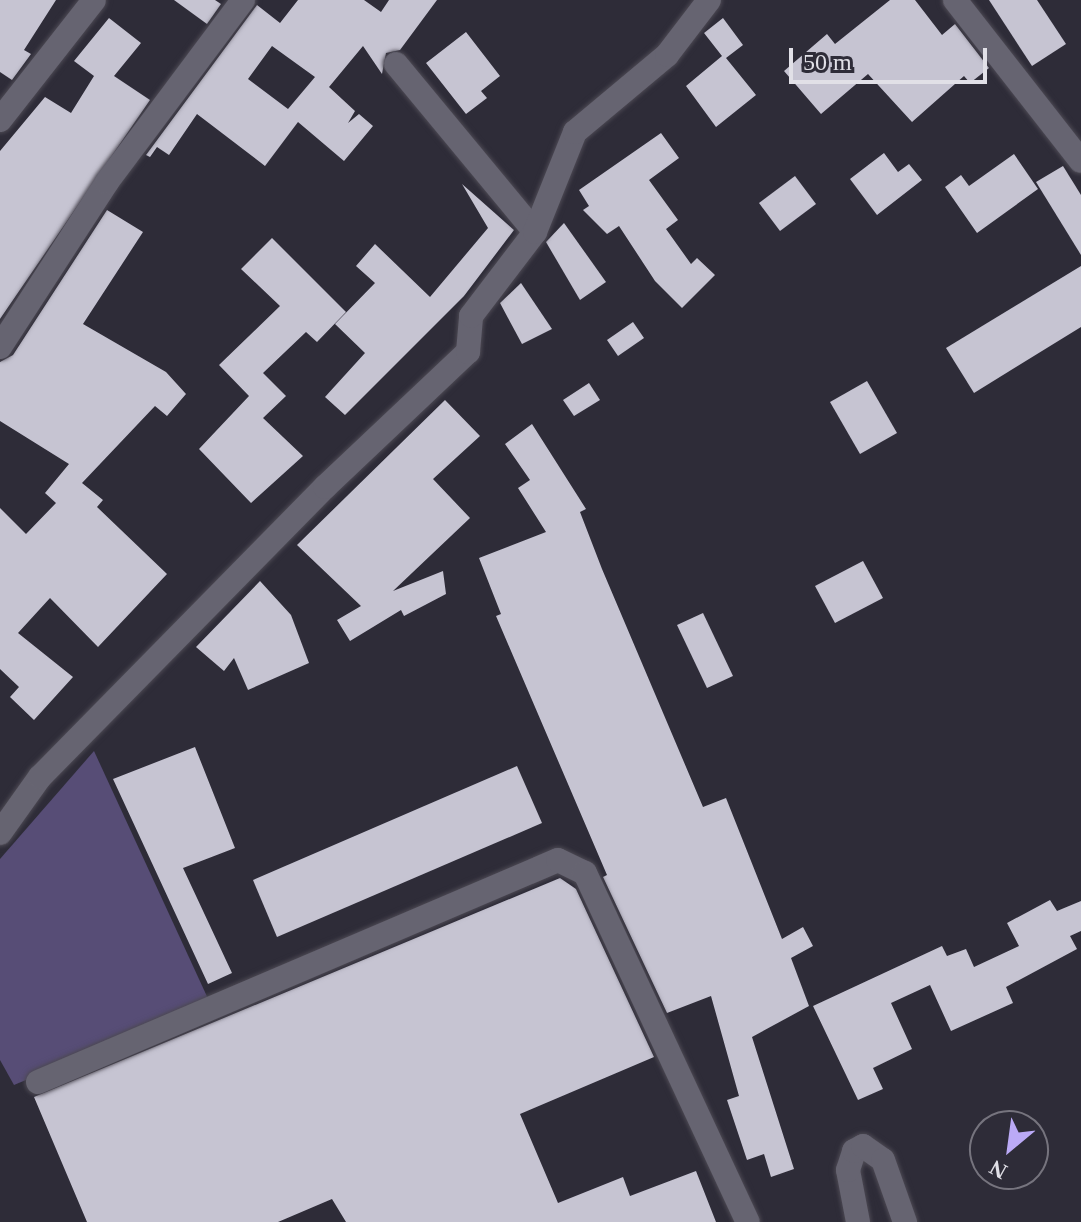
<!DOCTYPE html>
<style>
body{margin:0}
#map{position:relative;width:1081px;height:1222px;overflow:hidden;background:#2e2c38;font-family:Georgia,serif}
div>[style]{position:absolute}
.green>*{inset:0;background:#574d76}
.building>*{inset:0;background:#c6c4d2}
.roads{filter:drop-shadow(0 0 2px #4c4953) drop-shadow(0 0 2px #4c4953)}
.minor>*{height:24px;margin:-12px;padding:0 12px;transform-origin:12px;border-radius:12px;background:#666471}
span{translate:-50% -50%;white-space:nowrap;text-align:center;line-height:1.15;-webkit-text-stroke:8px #2e2c38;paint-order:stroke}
.north{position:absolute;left:969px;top:1110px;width:80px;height:80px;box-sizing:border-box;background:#2e2c38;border:2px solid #76747e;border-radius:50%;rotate:209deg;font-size:22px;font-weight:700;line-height:32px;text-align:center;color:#e1e0e7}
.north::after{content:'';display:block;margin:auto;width:28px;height:36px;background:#bbaaf6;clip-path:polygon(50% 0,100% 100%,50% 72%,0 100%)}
.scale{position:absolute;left:789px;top:48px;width:198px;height:36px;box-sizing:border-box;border:4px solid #e1e0e7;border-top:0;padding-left:10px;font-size:24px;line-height:28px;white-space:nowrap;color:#e1e0e7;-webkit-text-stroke:6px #2e2c38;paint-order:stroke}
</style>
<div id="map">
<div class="green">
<i style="clip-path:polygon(94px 751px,210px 1003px,14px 1085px,0 1060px,0 859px)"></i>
</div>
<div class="building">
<i style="clip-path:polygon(0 0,56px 0,24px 50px,31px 54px,12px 80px,0 72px)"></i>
<i style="clip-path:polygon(174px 0,215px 0,221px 4px,207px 24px)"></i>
<i style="clip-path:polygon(evenodd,298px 0,364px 0,381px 12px,389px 0,437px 0,400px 50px,386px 53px,382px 74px,363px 46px,329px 87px,355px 111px,348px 123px,359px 114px,373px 126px,344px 161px,298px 122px,265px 166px,197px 114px,169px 155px,157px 147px,150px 157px,146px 155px,257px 5px,280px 23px,298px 0,272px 46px,315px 77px,288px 109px,248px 79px,272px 46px)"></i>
<i style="clip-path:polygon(890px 0,915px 0,942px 35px,955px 24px,989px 68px,970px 83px,964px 76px,912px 122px,868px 74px,821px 114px,784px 71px,827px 34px,835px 44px)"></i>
<i style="clip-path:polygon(989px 0,1037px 0,1066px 44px,1032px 66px)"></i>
<i style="clip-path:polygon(109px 18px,141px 43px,114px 76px,150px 100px,0 319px,0 151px,45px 97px,71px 113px,94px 76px,74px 61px)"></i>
<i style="clip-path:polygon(723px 18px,743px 45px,726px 58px,756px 95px,716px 127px,686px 86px,722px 56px,704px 33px)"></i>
<i style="clip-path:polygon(466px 32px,500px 76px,481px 91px,487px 98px,466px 114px,426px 63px)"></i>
<i style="clip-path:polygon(661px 133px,679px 158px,649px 180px,678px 220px,666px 229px,691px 264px,697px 258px,715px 275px,682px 308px,655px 281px,619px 226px,607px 234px,583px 210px,589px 206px,579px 190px)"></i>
<i style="clip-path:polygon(884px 153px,898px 172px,909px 164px,922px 180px,877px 215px,850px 179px)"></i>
<i style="clip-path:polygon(1014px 154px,1038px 189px,977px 233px,945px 187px,961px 175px,969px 186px)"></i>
<i style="clip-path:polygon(1063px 166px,1081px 195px,1081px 255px,1036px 182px)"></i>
<i style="clip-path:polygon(795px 176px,816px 204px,780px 231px,759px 203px)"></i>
<i style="clip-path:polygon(462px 184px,514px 230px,464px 296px,345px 415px,325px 397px,365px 353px,335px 324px,375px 283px,356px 266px,375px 244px,430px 297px,488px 228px)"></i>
<i style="clip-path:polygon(107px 210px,143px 232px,83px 324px,166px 372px,186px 394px,167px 416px,155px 406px,82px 483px,103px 500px,97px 507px,167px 574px,98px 647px,50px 598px,18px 633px,73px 677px,34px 720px,10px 697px,19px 687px,0 669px,0 508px,26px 534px,56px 503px,45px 493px,69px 464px,0 421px,0 362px,13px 355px)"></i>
<i style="clip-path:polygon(564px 223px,606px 282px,580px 300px,546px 242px)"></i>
<i style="clip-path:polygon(272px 238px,346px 312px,317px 342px,306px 332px,263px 373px,286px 396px,263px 418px,303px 456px,251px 503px,199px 449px,249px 396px,219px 365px,280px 306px,241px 269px)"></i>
<i style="clip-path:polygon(1081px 266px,1081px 327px,974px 393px,946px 348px)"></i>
<i style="clip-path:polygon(521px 283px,552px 329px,522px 344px,500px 303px)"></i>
<i style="clip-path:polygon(633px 322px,644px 338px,618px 356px,607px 340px)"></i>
<i style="clip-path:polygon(867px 381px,897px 433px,860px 454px,830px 402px)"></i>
<i style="clip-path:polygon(589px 383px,600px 400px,574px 416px,563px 400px)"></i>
<i style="clip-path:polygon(445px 400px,480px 436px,433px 479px,470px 518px,393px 591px,443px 571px,446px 594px,404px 616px,401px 610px,350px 641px,337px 620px,361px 606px,297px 545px)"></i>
<i style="clip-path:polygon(532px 424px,586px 509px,580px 512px,602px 569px,703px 807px,726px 798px,782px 939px,803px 927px,813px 946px,791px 958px,809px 1006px,752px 1037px,794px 1169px,771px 1177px,764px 1154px,747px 1160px,727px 1100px,739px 1096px,711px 996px,667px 1013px,603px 877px,607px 875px,496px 616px,501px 614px,479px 558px,546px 532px,518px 488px,530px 480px,505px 444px)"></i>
<i style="clip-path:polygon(863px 561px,883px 598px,835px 623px,815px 586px)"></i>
<i style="clip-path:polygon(260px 581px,291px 615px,309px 663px,248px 690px,234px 658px,224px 671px,196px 647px)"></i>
<i style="clip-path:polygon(703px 613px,733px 676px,707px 688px,677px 625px)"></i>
<i style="clip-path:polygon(195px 747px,235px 848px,183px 868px,232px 973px,208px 984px,113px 779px)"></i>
<i style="clip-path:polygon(517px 766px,542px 823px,277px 937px,253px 880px)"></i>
<i style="clip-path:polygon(560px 878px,576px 889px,654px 1057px,520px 1114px,558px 1203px,623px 1177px,630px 1196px,696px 1171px,716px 1222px,346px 1222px,332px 1199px,278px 1222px,87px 1222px,34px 1097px)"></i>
<i style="clip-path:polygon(1050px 900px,1057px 911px,1081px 901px,1081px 931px,1070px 936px,1077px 949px,1006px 987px,1013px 1003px,951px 1031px,930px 985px,891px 1003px,912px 1049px,873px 1068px,883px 1089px,858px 1100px,813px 1006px,942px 946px,947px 956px,966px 949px,974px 967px,1019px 946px,1007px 923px)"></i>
</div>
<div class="roads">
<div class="minor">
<i style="left:955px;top:0;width:204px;rotate:52deg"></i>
<i style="left:396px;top:64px;width:218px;rotate:50.4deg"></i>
<i style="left:0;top:120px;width:152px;rotate:-51.9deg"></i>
<i style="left:0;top:347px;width:197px;rotate:-57deg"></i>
<i style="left:107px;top:182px;width:227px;rotate:-53.2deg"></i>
<i style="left:0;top:833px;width:69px;rotate:-54.5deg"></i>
<i style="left:40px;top:777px;width:407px;rotate:-45.5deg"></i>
<i style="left:325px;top:487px;width:197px;rotate:-43.4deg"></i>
<i style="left:468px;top:352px;width:36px;rotate:-85deg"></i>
<i style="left:471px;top:316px;width:106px;rotate:-52.7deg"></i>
<i style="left:535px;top:232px;width:108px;rotate:-68.2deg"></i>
<i style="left:575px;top:132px;width:120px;rotate:-39.9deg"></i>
<i style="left:667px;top:55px;width:69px;rotate:-52.6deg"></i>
<i style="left:38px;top:1082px;width:565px;rotate:-23.12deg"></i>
<i style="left:558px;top:860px;width:30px;rotate:26deg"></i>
<i style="left:585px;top:873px;width:385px;rotate:65deg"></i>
<i style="left:858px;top:1222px;width:53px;rotate:-100.9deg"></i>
<i style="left:848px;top:1170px;width:20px;rotate:-72deg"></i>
<i style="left:854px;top:1151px;width:10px;rotate:-29deg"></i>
<i style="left:863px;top:1146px;width:24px;rotate:35deg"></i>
<i style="left:883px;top:1160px;width:66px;rotate:70.5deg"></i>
</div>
</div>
<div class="north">N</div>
<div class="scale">50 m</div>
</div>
